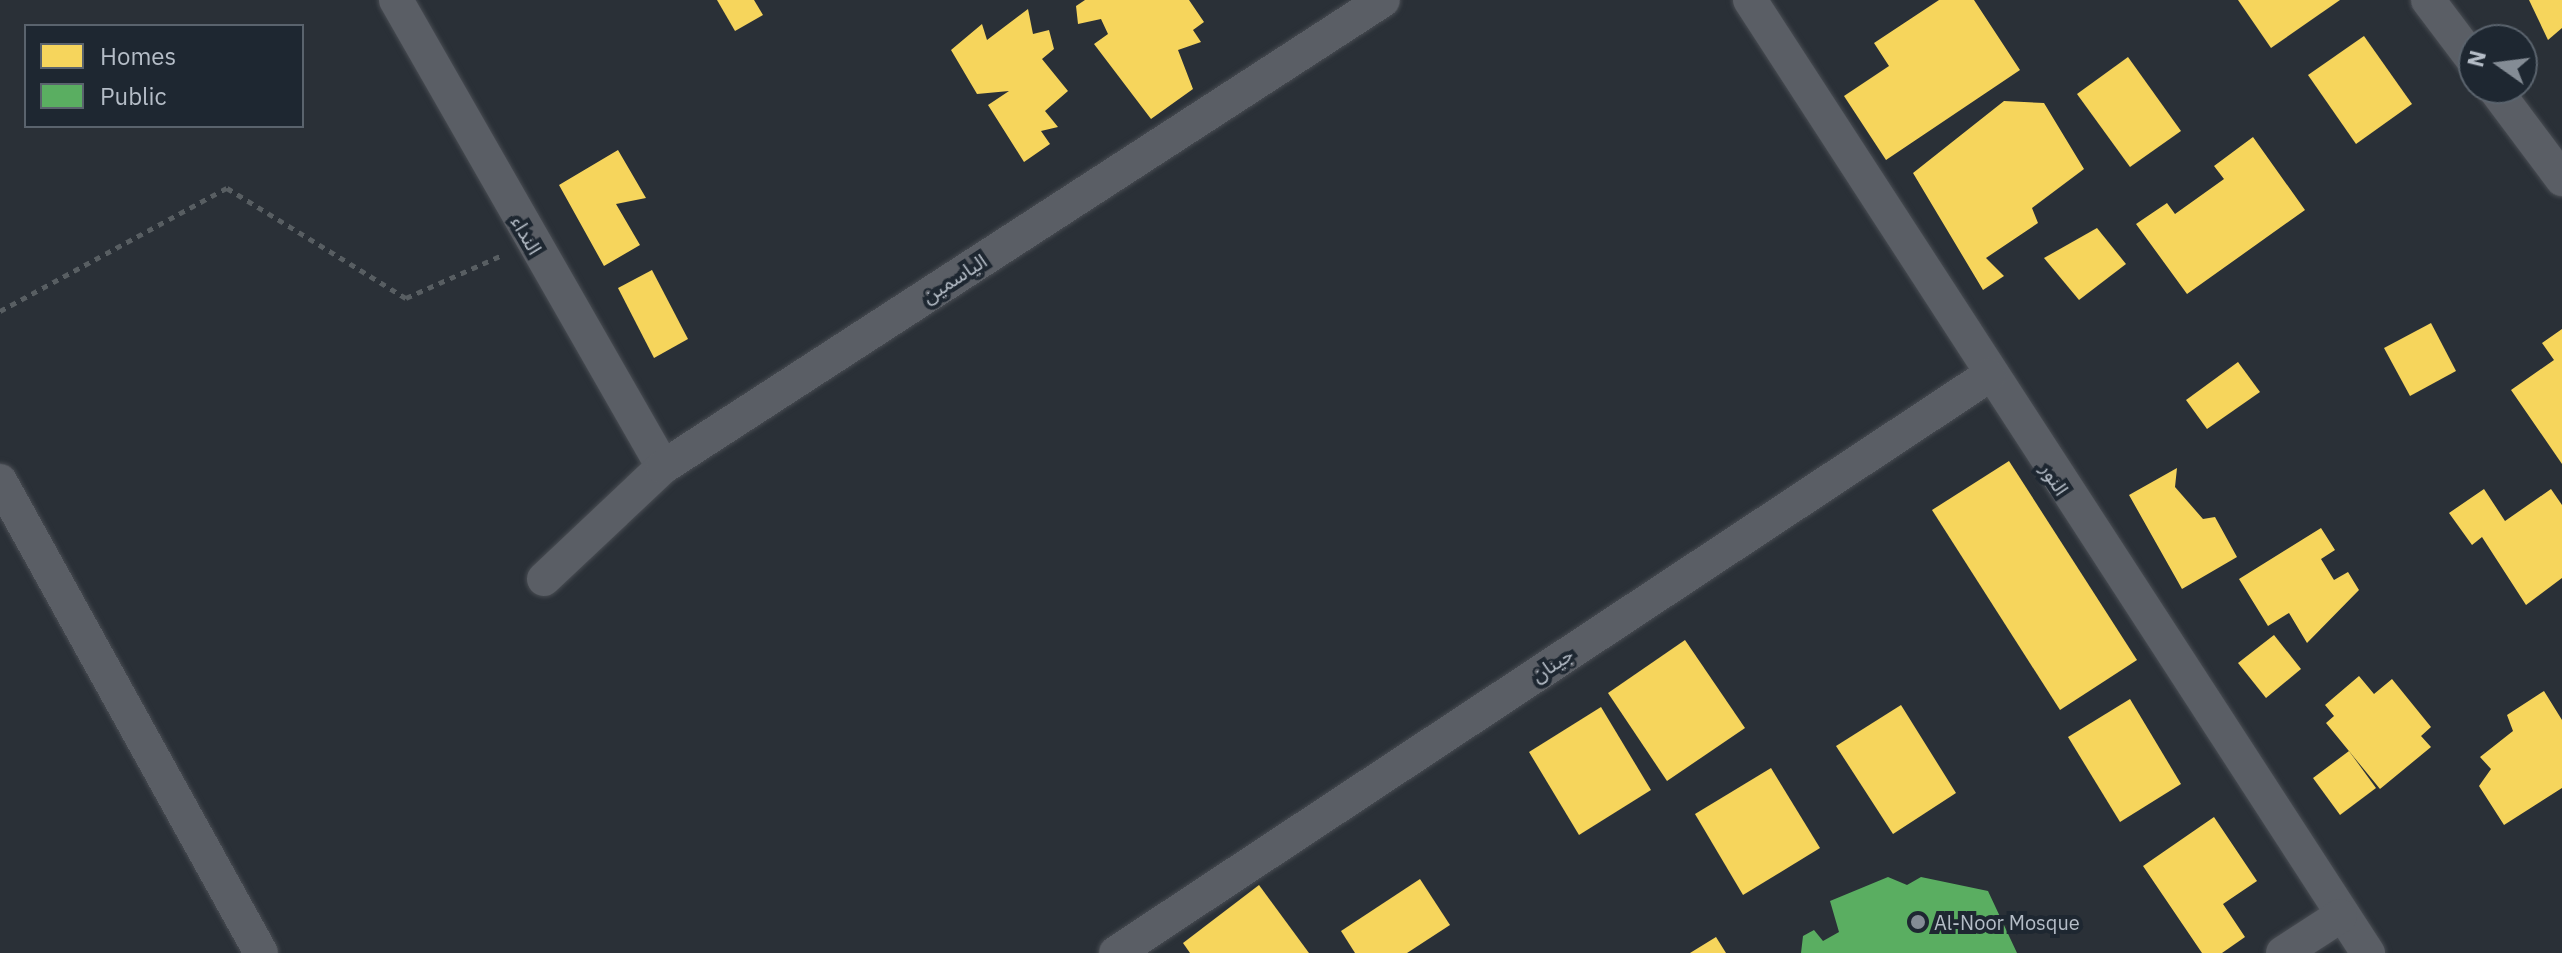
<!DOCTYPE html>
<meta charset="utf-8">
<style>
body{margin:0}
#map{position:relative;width:2562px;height:953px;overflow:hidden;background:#2a3037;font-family:"IBM Plex Sans","Noto Sans Arabic",sans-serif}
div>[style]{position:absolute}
.homes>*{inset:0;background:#f6d55c}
.public>*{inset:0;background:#5aae61}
.path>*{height:5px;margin-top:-2.5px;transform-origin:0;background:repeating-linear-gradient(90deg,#585e62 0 6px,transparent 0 12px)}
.roads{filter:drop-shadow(0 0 2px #484c52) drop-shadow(0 0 2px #484c52)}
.street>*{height:34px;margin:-17px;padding:0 17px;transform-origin:17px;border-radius:17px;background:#5a5e65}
.dots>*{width:22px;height:22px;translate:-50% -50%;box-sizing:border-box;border:4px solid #1e2731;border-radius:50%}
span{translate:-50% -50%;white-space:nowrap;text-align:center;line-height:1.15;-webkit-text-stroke:8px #1e2731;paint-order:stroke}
.street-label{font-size:20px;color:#b5bdc7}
.poi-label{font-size:20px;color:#b5bdc7}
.left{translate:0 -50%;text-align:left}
.legend{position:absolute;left:24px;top:24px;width:280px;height:104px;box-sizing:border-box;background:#1e2731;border:2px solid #5a636d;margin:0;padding:10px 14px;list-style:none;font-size:24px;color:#b5bdc7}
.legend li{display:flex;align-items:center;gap:16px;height:40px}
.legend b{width:40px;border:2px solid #5a636d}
.north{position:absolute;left:2458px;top:24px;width:80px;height:80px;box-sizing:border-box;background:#1e2731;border:2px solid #5a636d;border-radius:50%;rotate:284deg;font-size:22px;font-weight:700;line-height:32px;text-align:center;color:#b5bdc7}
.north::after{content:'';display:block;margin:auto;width:28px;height:36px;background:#848c95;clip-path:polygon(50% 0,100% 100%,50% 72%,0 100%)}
</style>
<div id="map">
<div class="homes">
<i style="clip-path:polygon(717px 0,754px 0,763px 15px,735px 31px)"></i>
<i style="clip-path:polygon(1085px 0,1189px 0,1204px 22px,1193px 30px,1201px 42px,1178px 50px,1193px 89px,1151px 119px,1094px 44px,1108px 34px,1101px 19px,1078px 24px,1076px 6px)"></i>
<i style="clip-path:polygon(1939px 0,1974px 0,2020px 70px,1886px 160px,1844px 96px,1889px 66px,1874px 43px)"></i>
<i style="clip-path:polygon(2238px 0,2340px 0,2271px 48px)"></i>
<i style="clip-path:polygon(2529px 0,2562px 0,2562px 28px,2548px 40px)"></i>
<i style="clip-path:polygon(1028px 9px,1033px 34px,1049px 30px,1054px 49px,1042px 59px,1068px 91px,1045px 111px,1058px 127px,1041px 131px,1050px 144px,1024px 162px,988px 105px,1009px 91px,977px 94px,951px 50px,982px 24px,987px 40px)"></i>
<i style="clip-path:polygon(2364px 36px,2412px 104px,2356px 144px,2308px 75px)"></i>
<i style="clip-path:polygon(2128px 57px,2181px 131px,2130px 167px,2077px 94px)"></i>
<i style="clip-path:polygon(2004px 101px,2044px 103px,2084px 169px,2032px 208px,2038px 223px,1986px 258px,2004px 276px,1983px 290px,1913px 173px)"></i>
<i style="clip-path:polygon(2253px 137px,2305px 210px,2187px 294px,2136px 224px,2167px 203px,2175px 214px,2224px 179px,2214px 166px)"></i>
<i style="clip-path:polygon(618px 150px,646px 198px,616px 204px,640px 245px,604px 266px,559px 185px)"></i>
<i style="clip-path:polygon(2097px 228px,2126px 264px,2079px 300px,2044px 258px)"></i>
<i style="clip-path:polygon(652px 270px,688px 339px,654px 358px,618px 288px)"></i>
<i style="clip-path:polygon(2431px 323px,2456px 371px,2410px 396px,2384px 348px)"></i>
<i style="clip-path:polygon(2562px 329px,2562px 464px,2511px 390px,2554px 360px,2542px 343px)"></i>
<i style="clip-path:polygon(2238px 362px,2260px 392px,2207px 429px,2186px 400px)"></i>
<i style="clip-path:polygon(2009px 461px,2137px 660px,2060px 710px,1932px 510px)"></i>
<i style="clip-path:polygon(2177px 468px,2175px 487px,2203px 519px,2215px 517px,2237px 557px,2182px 589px,2129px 495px)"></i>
<i style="clip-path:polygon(2484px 489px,2505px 521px,2551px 489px,2562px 505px,2562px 578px,2526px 605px,2482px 537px,2472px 545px,2449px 513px)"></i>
<i style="clip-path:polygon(2321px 528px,2335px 550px,2321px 559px,2334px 580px,2348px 572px,2359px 590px,2307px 643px,2289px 613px,2268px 626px,2239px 579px)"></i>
<i style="clip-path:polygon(2274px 635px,2301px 669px,2266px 698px,2238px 663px)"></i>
<i style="clip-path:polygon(1685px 640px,1745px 728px,1667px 781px,1608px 693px)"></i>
<i style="clip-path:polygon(2359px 676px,2374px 694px,2392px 679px,2431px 727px,2421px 736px,2431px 747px,2380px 789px,2326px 723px,2334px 716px,2325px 705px)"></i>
<i style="clip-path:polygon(2544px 691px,2562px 720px,2562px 788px,2504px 825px,2479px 786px,2491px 769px,2480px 757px,2513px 731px,2507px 715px)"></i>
<i style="clip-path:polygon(2130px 699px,2181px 784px,2120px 822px,2068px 737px)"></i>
<i style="clip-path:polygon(1901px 705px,1956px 793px,1893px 834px,1836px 746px)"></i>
<i style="clip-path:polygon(1601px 707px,1651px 790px,1579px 835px,1529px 752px)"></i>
<i style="clip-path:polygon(2349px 751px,2376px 788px,2340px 815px,2313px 778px)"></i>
<i style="clip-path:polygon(1771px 768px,1820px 848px,1743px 895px,1695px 814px)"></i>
<i style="clip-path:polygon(2214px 817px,2257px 881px,2223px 904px,2245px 937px,2222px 953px,2202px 953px,2143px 866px)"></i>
<i style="clip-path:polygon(1420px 879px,1450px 925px,1407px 953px,1355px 953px,1341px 931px)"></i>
<i style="clip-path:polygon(1259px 885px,1309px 953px,1190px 953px,1183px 943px)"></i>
<i style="clip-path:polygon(1716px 937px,1726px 953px,1690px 953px)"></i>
</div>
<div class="public">
<i style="clip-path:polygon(1888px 877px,1907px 885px,1921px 877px,1988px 891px,2017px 953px,1801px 953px,1803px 936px,1814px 930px,1823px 941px,1839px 932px,1830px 901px)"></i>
</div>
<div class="path">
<i style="left:0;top:311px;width:258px;rotate:-28.5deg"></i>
<i style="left:227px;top:188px;width:210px;rotate:31.6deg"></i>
<i style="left:406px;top:298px;width:103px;rotate:-24.1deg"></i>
</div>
<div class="roads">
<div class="street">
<i style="left:396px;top:0;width:538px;rotate:60.24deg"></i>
<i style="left:1750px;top:0;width:1136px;rotate:57.04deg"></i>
<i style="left:2428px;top:0;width:76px;rotate:53deg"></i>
<i style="left:2494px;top:88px;width:114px;rotate:53.2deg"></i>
<i style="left:0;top:481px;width:539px;rotate:61.06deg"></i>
<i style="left:544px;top:579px;width:163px;rotate:-43.3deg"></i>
<i style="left:663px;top:467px;width:858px;rotate:-32.97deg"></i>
<i style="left:1116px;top:953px;width:1046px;rotate:-33.49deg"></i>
<i style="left:2283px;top:953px;width:68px;rotate:-33deg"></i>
</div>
</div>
<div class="dots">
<i style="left:1918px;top:922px;background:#848c95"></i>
</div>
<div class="street-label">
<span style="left:527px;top:235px;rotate:60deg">النداء</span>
<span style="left:954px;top:278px;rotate:-33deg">الياسمين</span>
<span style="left:2055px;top:479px;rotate:57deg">النور</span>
<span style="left:1552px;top:664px;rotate:-33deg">جينان</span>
</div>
<div class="poi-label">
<span class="left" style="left:1934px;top:922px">Al-Noor Mosque</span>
</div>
<ul class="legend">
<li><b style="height:22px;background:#f6d55c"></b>Homes</li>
<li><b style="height:22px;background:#5aae61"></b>Public</li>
</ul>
<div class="north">N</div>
</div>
